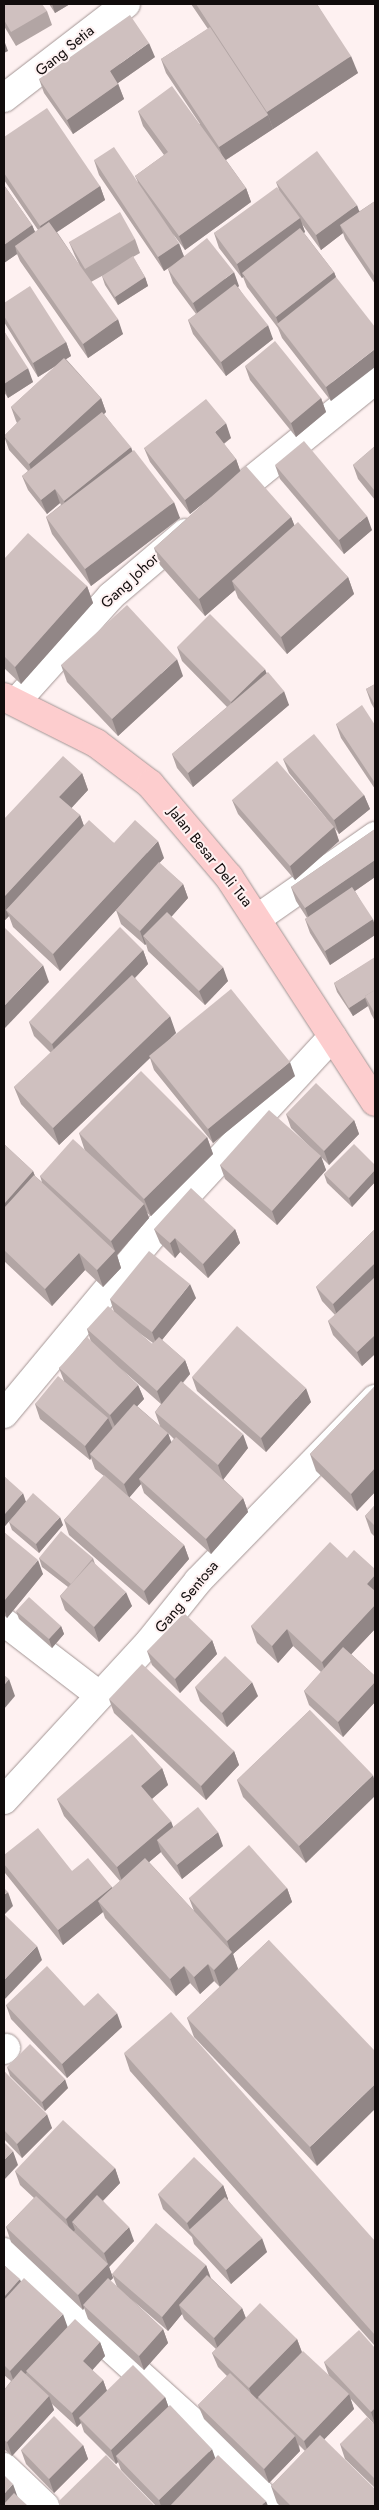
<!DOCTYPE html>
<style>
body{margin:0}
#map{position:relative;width:379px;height:2510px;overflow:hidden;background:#fef1f1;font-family:Jost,sans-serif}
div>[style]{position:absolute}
.roads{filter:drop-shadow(0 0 1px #a39594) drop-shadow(0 0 1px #a39594)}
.minor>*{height:28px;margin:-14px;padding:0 14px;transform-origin:14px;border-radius:14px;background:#fff}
.primary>*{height:28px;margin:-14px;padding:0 14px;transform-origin:14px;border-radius:14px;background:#fdcdce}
.wall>*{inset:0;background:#b2a5a4}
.shaded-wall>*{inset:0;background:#918686}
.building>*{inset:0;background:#cfc0bf}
span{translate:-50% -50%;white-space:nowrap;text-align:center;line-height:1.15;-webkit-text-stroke:4px #fef1f1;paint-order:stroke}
.street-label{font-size:15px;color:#110c0c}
.frame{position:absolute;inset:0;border:5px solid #110c0c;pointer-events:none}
</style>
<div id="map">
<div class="roads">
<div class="minor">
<i style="left:4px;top:98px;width:154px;rotate:-37.6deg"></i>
<i style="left:227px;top:500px;width:191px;rotate:-39deg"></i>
<i style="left:16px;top:702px;width:142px;rotate:-48.1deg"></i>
<i style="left:111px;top:596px;width:97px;rotate:-40.4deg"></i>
<i style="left:258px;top:918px;width:143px;rotate:-35deg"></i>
<i style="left:4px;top:1414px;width:266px;rotate:-50.3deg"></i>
<i style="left:174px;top:1209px;width:234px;rotate:-47.4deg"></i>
<i style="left:4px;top:1622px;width:120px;rotate:37.5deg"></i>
<i style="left:4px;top:1800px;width:216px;rotate:-47.4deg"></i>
<i style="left:150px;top:1641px;width:77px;rotate:-51.3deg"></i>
<i style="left:198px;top:1581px;width:254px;rotate:-45.8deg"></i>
<i style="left:4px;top:2050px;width:3px;rotate:-45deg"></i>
<i style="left:4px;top:2252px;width:257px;rotate:42deg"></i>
<i style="left:195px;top:2424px;width:112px;rotate:46.8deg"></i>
<i style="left:4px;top:2467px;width:57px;rotate:43.6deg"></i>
</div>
<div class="primary">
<i style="left:4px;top:697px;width:103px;rotate:26.6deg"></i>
<i style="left:96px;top:743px;width:68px;rotate:37.2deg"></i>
<i style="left:150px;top:784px;width:122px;rotate:49.7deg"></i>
<i style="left:229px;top:877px;width:268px;rotate:57deg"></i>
</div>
</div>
<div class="wall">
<i style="clip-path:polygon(4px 4px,47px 11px,52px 25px,16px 46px,4px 26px)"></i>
<i style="clip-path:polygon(49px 4px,70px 4px,55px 13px)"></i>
<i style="clip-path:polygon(191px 4px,317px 4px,358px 73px,226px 160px,246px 188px,251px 202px,185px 250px,173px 234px,184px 256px,239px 286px,238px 287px,273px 339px,226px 376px,193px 334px,188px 320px,196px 314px,173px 283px,168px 269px,170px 267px,164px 271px,99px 175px,94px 160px,138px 182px,135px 176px,164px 155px,143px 126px,138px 111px,200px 124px,166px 73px,161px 59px,208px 29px)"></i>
<i style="clip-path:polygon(155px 57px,118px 83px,124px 99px,73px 134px,44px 93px,39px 79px)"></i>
<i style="clip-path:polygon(4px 137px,100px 186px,105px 200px,57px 232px,80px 266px,75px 256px,69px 242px,135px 239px,140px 253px,133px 257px,145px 277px,148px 286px,118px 305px,105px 285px,102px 276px,109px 272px,91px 282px,123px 334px,88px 358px,20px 261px,17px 254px,4px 263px,4px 185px,32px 225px,35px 232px,38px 230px,4px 180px)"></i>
<i style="clip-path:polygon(276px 182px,360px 211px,375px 201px,375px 284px,345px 239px,343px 233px,321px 250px,302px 224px,305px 232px,304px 233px,334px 272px,336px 277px,331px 401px,282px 338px,278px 328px,247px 287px,243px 277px,242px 278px,219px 248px,214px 233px,279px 190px)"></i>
<i style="clip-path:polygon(4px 303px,66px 342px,71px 356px,66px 359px,101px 398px,106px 412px,104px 414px,132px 451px,180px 518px,91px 586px,52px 534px,46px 517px,61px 505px,60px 503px,47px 514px,28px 490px,22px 476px,28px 471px,9px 450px,4px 436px,17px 423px,16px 421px,11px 407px,56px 366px,38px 377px,4px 322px)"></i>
<i style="clip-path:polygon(4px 331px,33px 382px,8px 398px,4px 392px)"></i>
<i style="clip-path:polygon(245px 366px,321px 398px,326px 412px,296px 437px,250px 380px)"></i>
<i style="clip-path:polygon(231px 438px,224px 444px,236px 459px,240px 471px,291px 517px,294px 525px,348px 577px,354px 594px,287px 654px,238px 598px,235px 590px,205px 616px,160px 565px,154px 548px,212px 496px,190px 514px,150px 462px,144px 448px)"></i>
<i style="clip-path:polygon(375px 446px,375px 500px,358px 479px,353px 465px)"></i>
<i style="clip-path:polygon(275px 465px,372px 530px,344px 554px,280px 479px)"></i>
<i style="clip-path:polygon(4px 559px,87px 586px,93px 603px,21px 684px,4px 668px)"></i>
<i style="clip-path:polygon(177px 647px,267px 673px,289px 705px,193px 787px,177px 768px,172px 754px,227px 707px,182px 661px)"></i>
<i style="clip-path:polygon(61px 665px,183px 676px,118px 736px,67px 682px)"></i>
<i style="clip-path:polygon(375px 684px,375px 710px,371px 703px,366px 689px)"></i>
<i style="clip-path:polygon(336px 724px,375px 725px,375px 789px,341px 738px)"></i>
<i style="clip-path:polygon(283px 759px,364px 795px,370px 809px,339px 834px,335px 828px,339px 841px,295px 880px,238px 814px,232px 800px,326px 818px,289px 773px)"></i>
<i style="clip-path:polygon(82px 773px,88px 790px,71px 808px,80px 815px,84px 826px,114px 843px,164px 858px,159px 863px,183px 884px,188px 898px,171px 917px,228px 981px,205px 1005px,148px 951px,146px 944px,145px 945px,121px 924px,116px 910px,133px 891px,60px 971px,13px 927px,9px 916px,4px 921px,4px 819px)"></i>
<i style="clip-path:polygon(375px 829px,375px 877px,355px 891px,375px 926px,375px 935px,330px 965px,310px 933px,305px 919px,307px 918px,296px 901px,291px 887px)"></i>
<i style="clip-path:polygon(143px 950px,148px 964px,135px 978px,176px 1033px,171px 1038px,295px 1076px,213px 1143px,154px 1070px,150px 1058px,59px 1145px,21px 1104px,14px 1087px,51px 1053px,34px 1036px,29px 1022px)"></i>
<i style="clip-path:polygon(375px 958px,375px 1021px,371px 1014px,368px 1006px,353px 1016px,337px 992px,334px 983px)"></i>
<i style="clip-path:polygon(286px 1114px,354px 1120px,359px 1134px,329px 1165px,321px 1157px,326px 1170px,277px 1225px,225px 1179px,220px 1165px,313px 1150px,291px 1128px)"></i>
<i style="clip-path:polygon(79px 1133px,207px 1137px,213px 1154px,151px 1216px,147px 1213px,149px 1218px,117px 1255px,121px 1268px,103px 1287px,85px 1270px,52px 1306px,4px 1261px,4px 1144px,33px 1171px,35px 1176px,42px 1182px,40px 1176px,85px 1151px)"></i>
<i style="clip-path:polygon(375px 1165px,375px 1182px,352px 1207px,327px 1183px,324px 1174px)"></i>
<i style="clip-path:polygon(154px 1229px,235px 1229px,240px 1243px,208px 1278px,180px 1252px,175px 1258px,160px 1243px)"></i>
<i style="clip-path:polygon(375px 1229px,375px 1354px,362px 1366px,333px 1335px,328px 1321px,335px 1315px,322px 1301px,316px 1287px)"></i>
<i style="clip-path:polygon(evenodd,196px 1298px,162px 1340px,185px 1360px,190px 1374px,183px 1383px,248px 1448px,223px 1479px,243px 1498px,248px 1512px,211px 1554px,144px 1493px,141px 1484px,129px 1497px,184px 1545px,189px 1559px,149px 1605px,69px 1535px,64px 1520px,104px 1476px,95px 1469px,91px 1458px,90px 1460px,40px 1419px,35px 1404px,64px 1381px,59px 1368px,91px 1342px,87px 1329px,114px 1312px,110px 1299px,196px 1298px,131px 1326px,142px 1335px,153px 1343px,152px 1344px,131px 1326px,196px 1298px,119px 1367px,161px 1404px,155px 1412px,160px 1426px,137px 1406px,144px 1399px,138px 1385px,119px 1367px,196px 1298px,168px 1433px,174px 1439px,171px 1442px,168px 1433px)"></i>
<i style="clip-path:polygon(192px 1377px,311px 1402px,266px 1452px,197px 1391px)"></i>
<i style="clip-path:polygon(375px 1386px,375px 1492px,357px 1511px,316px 1471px,310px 1454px)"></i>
<i style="clip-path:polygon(4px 1476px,26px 1502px,63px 1525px,39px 1553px,12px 1530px,9px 1522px,20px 1508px,5px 1526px,4px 1525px)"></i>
<i style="clip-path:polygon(375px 1505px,375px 1537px,371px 1533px,365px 1516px)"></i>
<i style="clip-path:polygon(4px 1532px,43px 1574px,7px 1618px,4px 1615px)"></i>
<i style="clip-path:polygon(39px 1558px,93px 1558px,95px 1564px,132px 1606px,99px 1642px,65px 1610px,60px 1596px,68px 1587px,42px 1567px)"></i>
<i style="clip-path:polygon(347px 1558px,375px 1569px,375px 1629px,351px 1654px,375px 1676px,375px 1702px,343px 1737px,309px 1705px,304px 1691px,321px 1672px,293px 1646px,278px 1663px,257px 1643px,251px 1626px)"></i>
<i style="clip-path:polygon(16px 1611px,61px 1626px,64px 1634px,52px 1648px,19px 1619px)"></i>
<i style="clip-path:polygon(212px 1640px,217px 1654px,180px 1693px,152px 1665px,147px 1651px)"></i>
<i style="clip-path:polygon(195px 1687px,258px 1696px,227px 1727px,200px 1701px)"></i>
<i style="clip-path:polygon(109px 1699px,234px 1751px,239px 1765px,206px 1800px,114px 1713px)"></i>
<i style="clip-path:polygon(310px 1710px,306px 1863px,243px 1797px,237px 1780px)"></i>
<i style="clip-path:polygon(162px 1768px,168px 1785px,152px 1799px,173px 1827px,223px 1846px,182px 1879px,162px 1854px,161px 1852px,149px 1862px,194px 1911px,189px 1898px,287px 1888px,292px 1902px,233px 1954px,238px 1969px,220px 1987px,214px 1981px,200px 1994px,190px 1983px,176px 1996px,105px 1918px,103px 1912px,63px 1945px,5px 1873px,4px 1871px,4px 1855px,72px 1871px,112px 1887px,112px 1888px,120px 1881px,64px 1816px,57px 1799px)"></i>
<i style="clip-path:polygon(269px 1940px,317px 2166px,194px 2037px,187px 2018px)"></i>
<i style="clip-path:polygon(6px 2005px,84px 2006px,122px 2027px,67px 2078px,11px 2019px)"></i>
<i style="clip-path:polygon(124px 2053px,375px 2241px,375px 2346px,130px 2071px)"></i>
<i style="clip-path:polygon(7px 2067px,68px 2088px,45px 2111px,10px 2076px)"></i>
<i style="clip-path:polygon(4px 2071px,52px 2128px,22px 2158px,4px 2139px)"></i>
<i style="clip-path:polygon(115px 2168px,120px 2183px,103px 2201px,134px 2241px,109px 2267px,113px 2278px,110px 2281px,117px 2287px,112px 2274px,206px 2265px,211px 2278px,242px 2308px,246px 2318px,297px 2339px,302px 2352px,329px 2376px,324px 2362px,375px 2348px,375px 2488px,345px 2459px,340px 2444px,373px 2423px,350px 2398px,354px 2409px,324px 2439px,375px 2506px,280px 2506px,277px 2503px,271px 2486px,305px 2451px,299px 2445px,300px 2451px,269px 2483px,204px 2419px,198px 2405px,227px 2376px,218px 2367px,212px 2353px,216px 2349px,184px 2319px,182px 2314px,168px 2331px,131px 2299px,163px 2329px,168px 2343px,144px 2370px,88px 2319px,84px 2308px,83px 2310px,11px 2242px,6px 2227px,34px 2198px,20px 2185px,15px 2171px)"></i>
<i style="clip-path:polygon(223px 2185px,228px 2199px,228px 2200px,267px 2252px,231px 2284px,194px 2244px,192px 2237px,163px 2209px,158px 2194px)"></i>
<i style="clip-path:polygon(4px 2265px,67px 2327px,100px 2342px,105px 2356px,92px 2370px,103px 2380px,107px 2391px,165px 2397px,168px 2406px,215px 2458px,268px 2506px,156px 2506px,121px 2470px,118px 2462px,116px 2464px,84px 2432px,81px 2423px,77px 2427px,52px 2404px,54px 2410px,12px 2456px,4px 2449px,4px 2390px,11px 2381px,4px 2375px)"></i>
<i style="clip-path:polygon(83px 2445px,88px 2459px,54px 2493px,26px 2464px,21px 2450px)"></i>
</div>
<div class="shaded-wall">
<i style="clip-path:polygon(52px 4px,70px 4px,55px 13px)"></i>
<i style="clip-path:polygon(4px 40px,8px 51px,4px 53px)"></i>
<i style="clip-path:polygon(149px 43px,155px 57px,115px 85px,110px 71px)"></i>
<i style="clip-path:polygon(351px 56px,358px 73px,273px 129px,267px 112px)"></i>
<i style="clip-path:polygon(118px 84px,124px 99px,73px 134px,67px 120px)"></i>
<i style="clip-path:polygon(268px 115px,273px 129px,224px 161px,219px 147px)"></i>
<i style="clip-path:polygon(100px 186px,105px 200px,45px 240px,40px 226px)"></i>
<i style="clip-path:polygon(246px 188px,251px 202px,185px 250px,179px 236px)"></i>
<i style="clip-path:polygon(357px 205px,362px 219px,340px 225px,343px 233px,321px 250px,316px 235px)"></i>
<i style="clip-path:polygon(300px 218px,305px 232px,244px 277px,242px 273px,243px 277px,242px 278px,237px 264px)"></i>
<i style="clip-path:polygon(32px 225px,38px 239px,15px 246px,17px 254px,4px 263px,4px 245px)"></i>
<i style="clip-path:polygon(179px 243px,184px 257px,164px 271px,158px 257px)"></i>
<i style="clip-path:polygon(234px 272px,239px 286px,199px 317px,193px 303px)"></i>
<i style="clip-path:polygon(334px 272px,339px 286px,280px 328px,276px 317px)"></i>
<i style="clip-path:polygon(145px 277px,148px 286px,118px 305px,115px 297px)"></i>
<i style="clip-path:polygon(118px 319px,123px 334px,88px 358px,83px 344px)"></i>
<i style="clip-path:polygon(268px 325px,273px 339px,226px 376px,221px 362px)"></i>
<i style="clip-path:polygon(66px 342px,71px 356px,38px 377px,33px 363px)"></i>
<i style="clip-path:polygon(375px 349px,375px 367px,331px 401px,326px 387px)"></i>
<i style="clip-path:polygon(28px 368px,33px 382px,8px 398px,4px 387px,4px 384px)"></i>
<i style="clip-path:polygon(101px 398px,106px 412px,34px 478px,29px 464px)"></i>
<i style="clip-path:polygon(321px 398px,326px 412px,296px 437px,291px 423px)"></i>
<i style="clip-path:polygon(226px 423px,231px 438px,220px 446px,215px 432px)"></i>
<i style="clip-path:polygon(131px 447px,136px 461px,70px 515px,64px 501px)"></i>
<i style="clip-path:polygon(236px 459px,241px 473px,190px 514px,185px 500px)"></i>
<i style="clip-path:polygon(55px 489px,60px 503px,47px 514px,41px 500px)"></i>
<i style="clip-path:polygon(174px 502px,180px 518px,91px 586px,85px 569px)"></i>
<i style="clip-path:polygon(367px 516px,372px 530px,344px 554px,339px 540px)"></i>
<i style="clip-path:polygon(291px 517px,298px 534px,232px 581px,235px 590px,205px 616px,199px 599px)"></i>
<i style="clip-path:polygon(348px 577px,354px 594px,287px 654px,281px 637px)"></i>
<i style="clip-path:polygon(87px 586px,93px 603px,21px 684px,15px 667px)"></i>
<i style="clip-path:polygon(177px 659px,183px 676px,118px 736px,112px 719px)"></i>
<i style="clip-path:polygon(265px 669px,270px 683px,236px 716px,231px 702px)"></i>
<i style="clip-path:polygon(284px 691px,289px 705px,193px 787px,188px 773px)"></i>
<i style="clip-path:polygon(82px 773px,88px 790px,66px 814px,59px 797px)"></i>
<i style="clip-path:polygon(364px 795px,370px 809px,339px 834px,334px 820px)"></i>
<i style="clip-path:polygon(80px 815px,86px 832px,6px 910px,9px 916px,4px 921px,4px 897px)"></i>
<i style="clip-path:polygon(334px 827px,339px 841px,295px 880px,290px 866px)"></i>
<i style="clip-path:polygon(158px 841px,164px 858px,60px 971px,53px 954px)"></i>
<i style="clip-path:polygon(375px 860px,375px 877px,310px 922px,305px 908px)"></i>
<i style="clip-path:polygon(183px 884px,188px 898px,149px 942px,143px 936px,146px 944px,145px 945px,140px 931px)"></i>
<i style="clip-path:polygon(373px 919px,375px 926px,375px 935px,330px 965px,325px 951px)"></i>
<i style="clip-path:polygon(143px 950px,148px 964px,57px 1059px,52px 1044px)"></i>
<i style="clip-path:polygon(43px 965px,49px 982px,4px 1029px,4px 1006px)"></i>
<i style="clip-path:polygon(223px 967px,228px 981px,205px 1005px,199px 991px)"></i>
<i style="clip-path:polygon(365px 998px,368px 1006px,353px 1016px,349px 1008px)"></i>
<i style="clip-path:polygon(170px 1016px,176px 1033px,150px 1058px,149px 1056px,150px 1058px,59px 1145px,53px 1128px)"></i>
<i style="clip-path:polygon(290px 1062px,295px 1076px,213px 1143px,208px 1129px)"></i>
<i style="clip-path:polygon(354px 1120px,359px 1134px,329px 1165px,324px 1151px)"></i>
<i style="clip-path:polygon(207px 1137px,213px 1154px,151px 1216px,144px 1199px)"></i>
<i style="clip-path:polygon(321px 1156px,326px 1170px,277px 1225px,272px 1211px)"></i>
<i style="clip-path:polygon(375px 1170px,375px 1182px,352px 1207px,349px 1198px)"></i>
<i style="clip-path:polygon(33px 1171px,38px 1185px,4px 1224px,4px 1204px)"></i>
<i style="clip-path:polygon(144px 1204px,149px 1218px,117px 1255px,121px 1268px,103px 1287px,97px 1270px,115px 1251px,111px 1241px)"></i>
<i style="clip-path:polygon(235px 1229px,240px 1243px,208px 1278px,203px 1264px)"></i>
<i style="clip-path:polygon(175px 1238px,180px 1252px,175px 1258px,170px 1243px)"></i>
<i style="clip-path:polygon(79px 1253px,85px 1270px,52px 1306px,45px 1289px)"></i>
<i style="clip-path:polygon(375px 1263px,375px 1282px,338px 1318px,333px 1304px)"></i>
<i style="clip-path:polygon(190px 1284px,196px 1298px,157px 1346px,152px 1332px)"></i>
<i style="clip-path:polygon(375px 1335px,375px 1354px,362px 1366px,357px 1352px)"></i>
<i style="clip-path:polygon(185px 1360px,190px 1374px,162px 1405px,157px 1391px)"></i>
<i style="clip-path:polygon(138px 1385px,144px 1399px,116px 1429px,110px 1415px)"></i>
<i style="clip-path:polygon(306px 1388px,311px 1402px,266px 1452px,261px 1438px)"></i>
<i style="clip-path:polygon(108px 1418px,114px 1432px,90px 1454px,91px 1458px,90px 1460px,85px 1446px)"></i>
<i style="clip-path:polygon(168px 1433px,173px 1447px,139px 1479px,141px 1484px,129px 1498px,124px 1484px)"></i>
<i style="clip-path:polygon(243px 1434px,248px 1448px,223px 1480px,218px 1465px)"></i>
<i style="clip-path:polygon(375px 1468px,375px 1492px,357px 1511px,351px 1494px)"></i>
<i style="clip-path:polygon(23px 1493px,26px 1502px,5px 1526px,4px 1522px,4px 1515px)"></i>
<i style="clip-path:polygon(243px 1498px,248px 1512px,211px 1554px,206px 1539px)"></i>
<i style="clip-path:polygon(60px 1517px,63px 1525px,39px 1553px,36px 1544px)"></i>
<i style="clip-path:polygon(184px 1545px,189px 1559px,149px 1605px,144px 1591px)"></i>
<i style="clip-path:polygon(38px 1560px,43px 1574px,7px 1618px,4px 1608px,4px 1601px)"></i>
<i style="clip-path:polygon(375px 1575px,375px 1599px,367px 1584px)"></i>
<i style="clip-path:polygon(126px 1592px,132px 1606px,99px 1642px,94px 1627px)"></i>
<i style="clip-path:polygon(375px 1605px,375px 1629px,328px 1679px,322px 1662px)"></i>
<i style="clip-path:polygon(61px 1626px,64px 1634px,52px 1648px,49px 1639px)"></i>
<i style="clip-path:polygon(287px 1629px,293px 1646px,278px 1663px,272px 1646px)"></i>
<i style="clip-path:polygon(212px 1640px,217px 1654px,180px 1693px,175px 1679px)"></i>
<i style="clip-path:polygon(9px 1679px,15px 1696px,4px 1709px,4px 1685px)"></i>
<i style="clip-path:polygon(252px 1682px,258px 1696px,227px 1727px,222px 1713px)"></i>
<i style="clip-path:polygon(375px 1682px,375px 1702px,343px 1737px,338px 1722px)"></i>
<i style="clip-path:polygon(234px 1751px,239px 1765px,206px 1800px,201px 1786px)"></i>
<i style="clip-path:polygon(162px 1768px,168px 1785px,147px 1803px,141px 1786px)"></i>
<i style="clip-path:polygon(373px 1775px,375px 1782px,375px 1796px,306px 1863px,299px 1846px)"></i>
<i style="clip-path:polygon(171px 1821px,177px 1838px,157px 1840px,161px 1852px,123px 1884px,117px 1867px)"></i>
<i style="clip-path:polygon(218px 1832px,223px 1846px,182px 1879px,177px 1865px)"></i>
<i style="clip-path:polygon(112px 1887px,117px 1901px,98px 1901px,103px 1912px,63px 1945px,58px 1930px)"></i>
<i style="clip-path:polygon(287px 1888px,292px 1902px,233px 1954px,238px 1969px,220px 1987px,214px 1970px,231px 1953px,227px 1941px)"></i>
<i style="clip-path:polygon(8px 1892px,13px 1906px,4px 1915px,4px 1895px)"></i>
<i style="clip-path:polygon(37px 1946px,42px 1960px,4px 2000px,4px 1980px)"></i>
<i style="clip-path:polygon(208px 1964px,214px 1981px,200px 1994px,194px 1977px)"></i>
<i style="clip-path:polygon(184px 1966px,190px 1983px,176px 1996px,170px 1979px)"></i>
<i style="clip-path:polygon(117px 2013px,122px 2027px,67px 2078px,62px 2064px)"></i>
<i style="clip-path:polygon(65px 2079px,68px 2088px,45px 2111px,42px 2102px)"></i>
<i style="clip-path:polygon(375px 2084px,375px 2109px,317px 2166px,310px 2147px)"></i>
<i style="clip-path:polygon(47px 2114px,52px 2128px,22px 2158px,17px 2144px)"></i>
<i style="clip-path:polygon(13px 2151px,18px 2165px,4px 2180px,4px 2160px)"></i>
<i style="clip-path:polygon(115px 2168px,120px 2183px,77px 2227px,72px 2222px,75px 2230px,71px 2234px,66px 2219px)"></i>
<i style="clip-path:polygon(223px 2185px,228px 2199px,194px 2235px,190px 2230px,187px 2223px)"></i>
<i style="clip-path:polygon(129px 2227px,134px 2241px,109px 2267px,104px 2253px)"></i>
<i style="clip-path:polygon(262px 2238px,267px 2252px,231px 2284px,226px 2270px)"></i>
<i style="clip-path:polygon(108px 2264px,113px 2278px,85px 2307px,83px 2305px,84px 2308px,83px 2310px,78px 2295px)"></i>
<i style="clip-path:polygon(206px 2265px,211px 2280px,179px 2305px,182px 2314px,168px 2331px,162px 2317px)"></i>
<i style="clip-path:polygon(20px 2279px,25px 2294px,4px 2317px,4px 2297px)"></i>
<i style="clip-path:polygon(242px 2308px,247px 2322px,219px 2352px,214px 2338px)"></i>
<i style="clip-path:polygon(63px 2314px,68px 2328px,15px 2385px,10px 2371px)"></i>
<i style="clip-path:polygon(163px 2329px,168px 2343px,144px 2370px,139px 2356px)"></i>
<i style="clip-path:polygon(297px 2339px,302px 2353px,254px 2402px,249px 2388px)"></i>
<i style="clip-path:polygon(100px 2342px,105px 2356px,88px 2375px,83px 2361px)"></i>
<i style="clip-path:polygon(103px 2380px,108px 2394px,79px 2418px,81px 2423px,77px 2427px,72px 2413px)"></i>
<i style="clip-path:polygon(349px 2394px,354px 2409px,309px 2455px,304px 2441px)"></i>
<i style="clip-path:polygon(49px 2396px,54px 2410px,12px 2456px,7px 2442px)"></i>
<i style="clip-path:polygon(165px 2397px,170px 2411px,116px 2456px,118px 2462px,116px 2464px,111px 2450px)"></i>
<i style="clip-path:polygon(375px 2408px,375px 2424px,371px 2412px)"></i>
<i style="clip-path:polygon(295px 2436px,300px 2451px,269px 2483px,264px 2469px)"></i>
<i style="clip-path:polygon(83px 2445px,88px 2459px,54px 2493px,49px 2479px)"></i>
<i style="clip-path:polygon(212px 2449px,217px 2463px,172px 2506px,161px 2506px,159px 2500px)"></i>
<i style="clip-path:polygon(13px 2484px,18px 2498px,4px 2506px,4px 2494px)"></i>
<i style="clip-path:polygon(266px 2501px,268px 2506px,261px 2506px)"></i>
</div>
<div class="building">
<i style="clip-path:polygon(4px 4px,42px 4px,47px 11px,11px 32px,4px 20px)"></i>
<i style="clip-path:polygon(196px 4px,317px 4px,351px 56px,267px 112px)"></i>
<i style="clip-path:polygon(130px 15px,149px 43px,110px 71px,118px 84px,67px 120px,39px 79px)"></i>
<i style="clip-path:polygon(210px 27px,268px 115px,219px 147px,161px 59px)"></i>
<i style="clip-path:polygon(172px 86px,246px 188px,179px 236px,135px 176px,168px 152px,138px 111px)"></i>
<i style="clip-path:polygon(47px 108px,100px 186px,40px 226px,4px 173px,4px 137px)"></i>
<i style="clip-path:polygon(114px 147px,179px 243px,158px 257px,94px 160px)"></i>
<i style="clip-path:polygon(317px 151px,357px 205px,316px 235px,276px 182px)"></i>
<i style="clip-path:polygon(4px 185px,32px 225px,4px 245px)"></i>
<i style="clip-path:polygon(277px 187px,300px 218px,237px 264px,214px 233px)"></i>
<i style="clip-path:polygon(375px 201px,375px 277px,340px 225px)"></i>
<i style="clip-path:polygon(120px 212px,135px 239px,85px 269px,69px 242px)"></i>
<i style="clip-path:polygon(49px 222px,118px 319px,83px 344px,15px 246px)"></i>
<i style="clip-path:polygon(300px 228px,334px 272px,276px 317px,242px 273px)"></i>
<i style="clip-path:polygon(207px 238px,234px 272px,193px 303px,168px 269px)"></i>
<i style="clip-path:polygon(133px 256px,145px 277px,115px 297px,102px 276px)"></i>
<i style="clip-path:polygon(336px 277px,375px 327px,375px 349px,326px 387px,277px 324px)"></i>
<i style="clip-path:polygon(235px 284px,268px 325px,221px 362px,188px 320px)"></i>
<i style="clip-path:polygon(30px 286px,66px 342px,33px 363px,4px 316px,4px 303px)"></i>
<i style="clip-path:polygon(4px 331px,28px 368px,4px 384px)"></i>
<i style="clip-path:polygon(275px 341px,321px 398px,291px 423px,245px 366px)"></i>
<i style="clip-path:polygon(64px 358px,101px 398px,29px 464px,4px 436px,21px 419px,11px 407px)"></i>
<i style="clip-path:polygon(206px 399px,226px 423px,215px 432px,236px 459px,185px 500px,144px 448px)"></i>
<i style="clip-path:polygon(102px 412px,131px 447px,64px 501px,55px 489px,41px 500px,22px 476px)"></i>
<i style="clip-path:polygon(304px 441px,367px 516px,339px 540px,275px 465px)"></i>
<i style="clip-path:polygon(375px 446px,375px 491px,353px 465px)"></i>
<i style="clip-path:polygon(134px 450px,174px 502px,85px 569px,46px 517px)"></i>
<i style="clip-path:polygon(246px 466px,291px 517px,199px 599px,154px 548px)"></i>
<i style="clip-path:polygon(298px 522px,348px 577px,281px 637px,232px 581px)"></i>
<i style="clip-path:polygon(28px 533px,87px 586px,15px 667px,4px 656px,4px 559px)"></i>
<i style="clip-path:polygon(127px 605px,177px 659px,112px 719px,61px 665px)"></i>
<i style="clip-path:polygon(210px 614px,265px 669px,231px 702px,177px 647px)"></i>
<i style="clip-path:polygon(268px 672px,284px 691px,188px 773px,172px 754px)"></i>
<i style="clip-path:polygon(375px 684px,375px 705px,366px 689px)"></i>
<i style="clip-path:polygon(362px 705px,375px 725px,375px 783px,336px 724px)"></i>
<i style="clip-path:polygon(314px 734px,364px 795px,334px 820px,283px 759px)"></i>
<i style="clip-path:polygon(63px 756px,82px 773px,59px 797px,80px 815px,4px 897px,4px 819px)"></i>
<i style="clip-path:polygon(277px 761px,334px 827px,290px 866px,232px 800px)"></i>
<i style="clip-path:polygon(89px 820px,114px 843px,135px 820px,158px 841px,53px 954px,6px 910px)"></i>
<i style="clip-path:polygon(375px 829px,375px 860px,305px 908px,291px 887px)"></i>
<i style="clip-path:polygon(159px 862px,183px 884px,140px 931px,116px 910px)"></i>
<i style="clip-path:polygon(352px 887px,373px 919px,325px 951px,305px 919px)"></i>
<i style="clip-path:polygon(167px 912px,223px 967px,199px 991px,143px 936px)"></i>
<i style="clip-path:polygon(4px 927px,43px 965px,4px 1006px)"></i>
<i style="clip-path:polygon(120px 927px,143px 950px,52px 1044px,29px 1022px)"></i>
<i style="clip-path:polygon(375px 957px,375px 990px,365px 996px,366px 997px,349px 1008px,334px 983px)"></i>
<i style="clip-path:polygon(132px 975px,170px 1016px,53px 1128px,14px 1087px)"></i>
<i style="clip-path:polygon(231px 989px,290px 1062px,208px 1129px,149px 1056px)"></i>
<i style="clip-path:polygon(375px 990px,375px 1014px,365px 996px)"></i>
<i style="clip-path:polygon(141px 1071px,207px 1137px,144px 1199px,79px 1133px)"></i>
<i style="clip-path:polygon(316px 1083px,354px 1120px,324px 1151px,286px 1114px)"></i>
<i style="clip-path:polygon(269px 1110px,321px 1156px,272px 1211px,220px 1165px)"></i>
<i style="clip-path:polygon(73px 1139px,144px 1204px,111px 1241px,40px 1176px)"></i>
<i style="clip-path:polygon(4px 1144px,33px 1171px,4px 1204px)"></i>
<i style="clip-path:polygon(354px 1144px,375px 1165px,375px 1170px,349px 1198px,324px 1174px)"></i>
<i style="clip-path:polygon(34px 1175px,115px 1251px,97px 1270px,79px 1253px,45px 1289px,4px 1250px,4px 1208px)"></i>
<i style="clip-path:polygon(191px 1188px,235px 1229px,203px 1264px,175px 1238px,170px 1243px,154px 1229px)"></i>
<i style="clip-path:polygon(375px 1229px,375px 1263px,333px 1304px,316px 1287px)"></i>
<i style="clip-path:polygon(149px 1251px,190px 1284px,152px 1332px,110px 1299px)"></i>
<i style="clip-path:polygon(375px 1277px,375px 1335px,357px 1352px,328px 1321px)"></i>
<i style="clip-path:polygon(108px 1306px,152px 1344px,159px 1337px,185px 1360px,157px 1391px,87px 1329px)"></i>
<i style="clip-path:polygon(237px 1326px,306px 1388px,261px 1438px,192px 1377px)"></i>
<i style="clip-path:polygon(87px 1337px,138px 1385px,110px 1415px,59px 1368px)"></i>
<i style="clip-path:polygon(58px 1376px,108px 1418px,85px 1446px,35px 1404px)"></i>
<i style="clip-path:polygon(181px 1381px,243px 1434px,218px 1465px,155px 1412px)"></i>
<i style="clip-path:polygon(375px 1386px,375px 1468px,351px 1494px,310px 1454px)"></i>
<i style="clip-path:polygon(134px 1404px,168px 1433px,124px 1484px,90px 1454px)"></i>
<i style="clip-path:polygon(176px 1437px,243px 1498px,206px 1539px,139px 1479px)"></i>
<i style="clip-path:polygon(104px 1475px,184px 1545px,144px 1591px,64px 1520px)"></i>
<i style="clip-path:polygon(4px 1476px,23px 1493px,4px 1515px)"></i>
<i style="clip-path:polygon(33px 1493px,60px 1517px,36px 1544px,9px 1522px)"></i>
<i style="clip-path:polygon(375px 1505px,375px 1526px,365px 1516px)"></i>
<i style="clip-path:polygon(61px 1531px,93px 1558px,71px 1584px,39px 1558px)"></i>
<i style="clip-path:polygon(4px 1532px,38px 1560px,4px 1601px)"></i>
<i style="clip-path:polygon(330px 1542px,347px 1558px,354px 1550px,375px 1569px,375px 1575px,367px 1584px,375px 1591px,375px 1605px,322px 1662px,287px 1629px,272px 1646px,251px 1626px)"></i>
<i style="clip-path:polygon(92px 1561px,126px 1592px,94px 1627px,60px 1596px)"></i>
<i style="clip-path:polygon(29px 1597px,61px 1626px,49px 1639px,16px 1611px)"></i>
<i style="clip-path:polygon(184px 1613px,212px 1640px,175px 1679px,147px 1651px)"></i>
<i style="clip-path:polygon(343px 1647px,375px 1676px,375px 1682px,338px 1722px,304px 1691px)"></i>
<i style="clip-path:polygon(225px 1656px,252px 1682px,222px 1713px,195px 1687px)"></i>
<i style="clip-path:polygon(142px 1664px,234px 1751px,201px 1786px,109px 1699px)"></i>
<i style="clip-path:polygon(4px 1675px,9px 1679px,4px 1685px)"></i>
<i style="clip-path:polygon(310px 1710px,373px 1775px,299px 1846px,237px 1780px)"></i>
<i style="clip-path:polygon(132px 1734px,162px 1768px,141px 1786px,171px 1821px,117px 1867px,57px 1799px)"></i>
<i style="clip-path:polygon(198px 1807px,218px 1832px,177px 1865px,157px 1840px)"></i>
<i style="clip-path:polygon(38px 1828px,72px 1871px,88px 1858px,112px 1887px,58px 1930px,4px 1864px,4px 1855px)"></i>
<i style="clip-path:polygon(249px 1845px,287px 1888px,227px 1941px,189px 1898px)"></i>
<i style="clip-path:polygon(145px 1858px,232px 1952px,214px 1970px,208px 1964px,194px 1977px,184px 1966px,170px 1979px,98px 1901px)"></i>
<i style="clip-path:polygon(4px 1888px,8px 1892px,4px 1895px)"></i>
<i style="clip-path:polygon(4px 1914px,37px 1946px,4px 1980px)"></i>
<i style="clip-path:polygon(269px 1940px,375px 2051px,375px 2084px,310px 2147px,187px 2018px)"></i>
<i style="clip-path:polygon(47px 1966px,84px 2006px,98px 1993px,117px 2013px,62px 2064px,6px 2005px)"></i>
<i style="clip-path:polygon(171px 2012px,375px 2241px,375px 2335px,124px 2053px)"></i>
<i style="clip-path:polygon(30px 2044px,65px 2079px,42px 2102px,7px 2067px)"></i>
<i style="clip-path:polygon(4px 2071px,47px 2114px,17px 2144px,4px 2130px)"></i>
<i style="clip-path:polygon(63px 2120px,115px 2168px,66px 2219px,15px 2171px)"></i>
<i style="clip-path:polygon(4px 2142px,13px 2151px,4px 2160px)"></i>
<i style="clip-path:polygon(194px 2157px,223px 2185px,187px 2223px,158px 2194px)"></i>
<i style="clip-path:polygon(97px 2195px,129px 2227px,104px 2253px,72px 2222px)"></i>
<i style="clip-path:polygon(36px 2196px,108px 2264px,78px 2295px,6px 2227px)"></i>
<i style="clip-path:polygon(225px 2197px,262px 2238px,226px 2270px,189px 2230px)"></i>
<i style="clip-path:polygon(156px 2223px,206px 2265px,162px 2317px,112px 2274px)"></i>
<i style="clip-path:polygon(4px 2265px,20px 2279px,4px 2297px)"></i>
<i style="clip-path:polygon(207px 2275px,242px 2308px,214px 2338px,179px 2305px)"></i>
<i style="clip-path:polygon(24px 2278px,63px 2314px,10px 2371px,4px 2365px,4px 2300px)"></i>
<i style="clip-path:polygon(108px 2278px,163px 2329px,139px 2356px,83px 2305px)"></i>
<i style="clip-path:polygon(260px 2303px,297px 2339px,249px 2388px,212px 2353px)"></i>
<i style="clip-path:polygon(75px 2319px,100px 2342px,83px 2361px,103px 2380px,72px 2413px,26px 2371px)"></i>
<i style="clip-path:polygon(359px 2330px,375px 2348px,375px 2408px,371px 2412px,324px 2362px)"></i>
<i style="clip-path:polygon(303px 2351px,349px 2394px,304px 2441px,258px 2397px)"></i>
<i style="clip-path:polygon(133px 2365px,165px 2397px,111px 2450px,79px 2418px)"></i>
<i style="clip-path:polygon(21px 2370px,49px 2396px,7px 2442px,4px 2440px,4px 2390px)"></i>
<i style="clip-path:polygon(230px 2373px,295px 2436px,264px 2469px,198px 2405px)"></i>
<i style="clip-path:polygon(170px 2405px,212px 2449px,159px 2500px,116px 2456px)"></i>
<i style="clip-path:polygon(54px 2416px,83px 2445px,49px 2479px,21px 2450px)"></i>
<i style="clip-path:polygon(367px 2417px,375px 2425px,375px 2479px,340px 2444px)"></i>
<i style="clip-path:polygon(320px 2435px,375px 2489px,375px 2506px,291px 2506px,271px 2486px)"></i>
<i style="clip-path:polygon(106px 2455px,155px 2506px,62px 2506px,58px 2502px)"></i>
<i style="clip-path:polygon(218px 2455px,266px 2501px,261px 2506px,170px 2506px)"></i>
<i style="clip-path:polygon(4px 2475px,13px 2484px,4px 2494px)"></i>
<i style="clip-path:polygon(14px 2493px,28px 2506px,4px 2506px,4px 2504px)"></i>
</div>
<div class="street-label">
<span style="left:65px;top:51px;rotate:-39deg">Gang Setia</span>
<span style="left:130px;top:581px;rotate:-43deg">Gang Johor</span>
<span style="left:210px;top:857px;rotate:51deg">Jalan Besar Deli Tua</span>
<span style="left:187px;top:1597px;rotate:-50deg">Gang Sentosa</span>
</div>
<div class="frame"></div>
</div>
